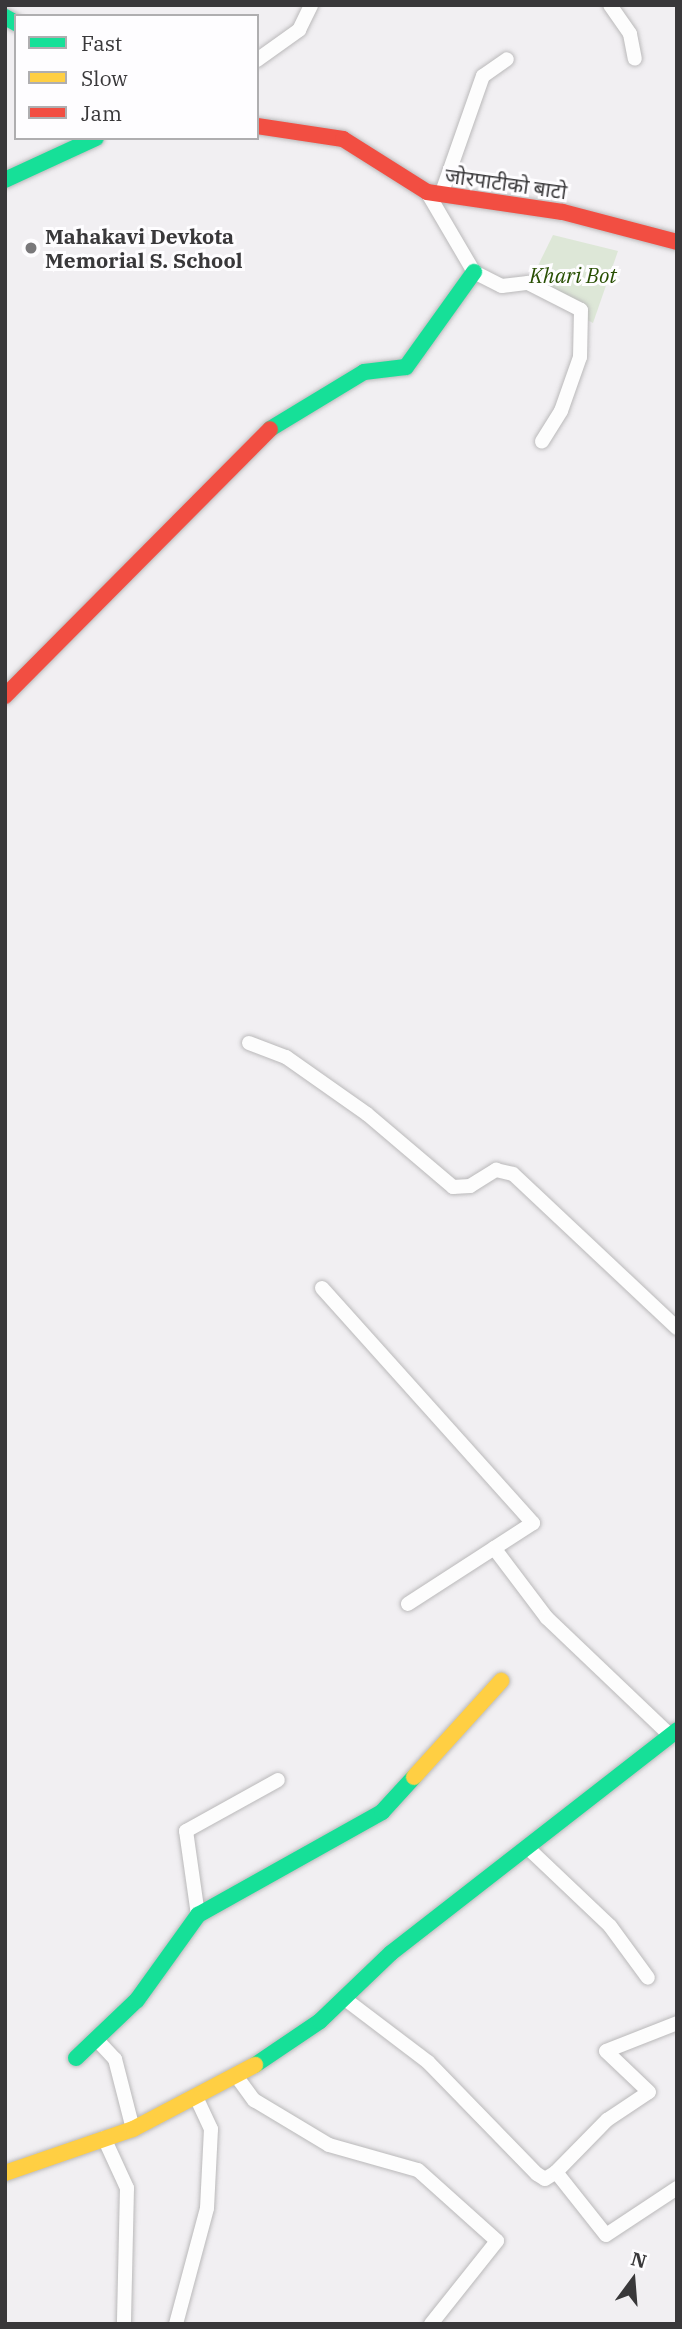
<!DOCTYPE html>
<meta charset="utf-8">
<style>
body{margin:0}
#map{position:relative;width:682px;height:2329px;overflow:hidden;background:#f1eff2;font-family:"IBM Plex Serif","Noto Sans Devanagari",serif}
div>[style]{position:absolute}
.green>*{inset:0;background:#dde7d7}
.roads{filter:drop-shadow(0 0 2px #bab9ba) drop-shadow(0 0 2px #bab9ba)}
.street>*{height:14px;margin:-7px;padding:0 7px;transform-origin:7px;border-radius:7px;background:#fdfdfd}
.fast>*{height:16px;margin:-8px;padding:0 8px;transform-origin:8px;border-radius:8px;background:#16e098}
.slow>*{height:16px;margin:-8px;padding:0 8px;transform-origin:8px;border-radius:8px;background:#ffcf43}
.jam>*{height:16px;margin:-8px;padding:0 8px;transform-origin:8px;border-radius:8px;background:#f24e42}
.dots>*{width:19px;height:19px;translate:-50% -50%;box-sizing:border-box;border:4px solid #fefdff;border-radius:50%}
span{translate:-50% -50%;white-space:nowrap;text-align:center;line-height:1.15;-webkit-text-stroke:6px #fefdff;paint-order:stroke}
.street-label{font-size:21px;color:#39383a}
.poi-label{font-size:21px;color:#39383a;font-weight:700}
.left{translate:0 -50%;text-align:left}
.park-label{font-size:21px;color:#284f03;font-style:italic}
.frame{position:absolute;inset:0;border:7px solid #39383a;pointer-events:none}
.legend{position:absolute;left:14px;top:14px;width:245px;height:126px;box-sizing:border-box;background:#fefdff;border:2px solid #afaeb0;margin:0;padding:9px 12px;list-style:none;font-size:21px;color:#39383a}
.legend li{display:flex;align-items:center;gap:14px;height:35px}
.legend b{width:35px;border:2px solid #afaeb0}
.north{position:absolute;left:598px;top:2245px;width:70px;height:70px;-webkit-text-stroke:5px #fefdff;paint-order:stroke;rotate:16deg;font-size:19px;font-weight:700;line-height:28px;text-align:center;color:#39383a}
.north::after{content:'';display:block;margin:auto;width:24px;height:32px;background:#39383a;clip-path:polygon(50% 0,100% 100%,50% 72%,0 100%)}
</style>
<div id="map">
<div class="green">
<i style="clip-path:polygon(553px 235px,618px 251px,593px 323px,526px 290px)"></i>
</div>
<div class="roads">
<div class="street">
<i style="left:610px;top:5px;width:35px;rotate:55deg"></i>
<i style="left:630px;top:34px;width:25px;rotate:79deg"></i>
<i style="left:257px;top:60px;width:52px;rotate:-35.5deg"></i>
<i style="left:299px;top:30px;width:28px;rotate:-64deg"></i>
<i style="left:427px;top:192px;width:93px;rotate:59.6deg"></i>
<i style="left:474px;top:272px;width:31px;rotate:27deg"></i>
<i style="left:502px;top:286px;width:26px;rotate:-7deg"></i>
<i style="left:528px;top:283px;width:59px;rotate:27deg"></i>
<i style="left:581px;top:310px;width:47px;rotate:91.2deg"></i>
<i style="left:580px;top:357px;width:57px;rotate:109.4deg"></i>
<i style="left:561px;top:411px;width:36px;rotate:122deg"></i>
<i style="left:441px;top:195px;width:126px;rotate:-70.6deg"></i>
<i style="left:483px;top:76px;width:29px;rotate:-35deg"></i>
<i style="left:249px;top:1043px;width:40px;rotate:21deg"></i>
<i style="left:286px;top:1057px;width:99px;rotate:35.1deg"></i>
<i style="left:367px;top:1114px;width:113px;rotate:40.3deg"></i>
<i style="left:453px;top:1187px;width:17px;rotate:-3deg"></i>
<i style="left:470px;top:1186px;width:31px;rotate:-32deg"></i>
<i style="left:496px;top:1170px;width:17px;rotate:13deg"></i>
<i style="left:513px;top:1174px;width:225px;rotate:43.2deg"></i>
<i style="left:322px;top:1288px;width:316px;rotate:48.1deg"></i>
<i style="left:533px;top:1523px;width:149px;rotate:147.1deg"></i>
<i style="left:494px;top:1548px;width:88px;rotate:52.9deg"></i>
<i style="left:547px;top:1618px;width:170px;rotate:43.6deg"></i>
<i style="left:530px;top:1850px;width:110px;rotate:43.5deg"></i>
<i style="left:610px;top:1926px;width:64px;rotate:53.8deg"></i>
<i style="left:198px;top:1915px;width:85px;rotate:-98.1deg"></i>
<i style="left:186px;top:1831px;width:105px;rotate:-29deg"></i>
<i style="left:345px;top:1999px;width:104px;rotate:37.2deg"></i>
<i style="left:428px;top:2062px;width:156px;rotate:45.8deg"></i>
<i style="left:537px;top:2174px;width:9px;rotate:32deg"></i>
<i style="left:545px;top:2179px;width:13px;rotate:-32deg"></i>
<i style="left:556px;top:2172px;width:80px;rotate:51.6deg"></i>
<i style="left:606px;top:2235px;width:85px;rotate:-33.5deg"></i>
<i style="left:98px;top:2041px;width:25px;rotate:47deg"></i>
<i style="left:115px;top:2059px;width:72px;rotate:75.6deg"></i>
<i style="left:237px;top:2077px;width:29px;rotate:54deg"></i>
<i style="left:254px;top:2100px;width:87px;rotate:31deg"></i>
<i style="left:329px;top:2145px;width:92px;rotate:15.7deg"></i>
<i style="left:418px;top:2170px;width:106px;rotate:41.9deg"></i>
<i style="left:497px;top:2241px;width:106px;rotate:128.5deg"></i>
<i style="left:104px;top:2138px;width:55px;rotate:65.3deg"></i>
<i style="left:127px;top:2188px;width:136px;rotate:91.3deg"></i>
<i style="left:556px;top:2172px;width:73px;rotate:-45.6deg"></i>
<i style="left:607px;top:2120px;width:50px;rotate:-33.7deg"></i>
<i style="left:649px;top:2092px;width:59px;rotate:-136.4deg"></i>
<i style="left:606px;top:2051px;width:76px;rotate:-21.5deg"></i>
<i style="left:176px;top:2324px;width:120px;rotate:-75deg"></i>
<i style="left:207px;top:2208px;width:79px;rotate:-87.1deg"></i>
<i style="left:211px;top:2129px;width:33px;rotate:-115deg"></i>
</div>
<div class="fast">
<i style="left:5px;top:17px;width:13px;rotate:29deg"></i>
<i style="left:5px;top:180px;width:100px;rotate:-24.8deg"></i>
<i style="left:270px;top:429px;width:110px;rotate:-31.2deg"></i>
<i style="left:364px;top:372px;width:42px;rotate:-6.8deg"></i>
<i style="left:406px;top:367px;width:117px;rotate:-54.4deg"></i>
<i style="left:76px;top:2058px;width:84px;rotate:-43.6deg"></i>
<i style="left:137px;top:2000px;width:105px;rotate:-54.3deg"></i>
<i style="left:198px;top:1915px;width:211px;rotate:-29.2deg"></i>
<i style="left:382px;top:1812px;width:47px;rotate:-47.6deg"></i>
<i style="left:255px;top:2065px;width:78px;rotate:-34.1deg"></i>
<i style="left:320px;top:2021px;width:98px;rotate:-43.8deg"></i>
<i style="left:391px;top:1953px;width:363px;rotate:-37.9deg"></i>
</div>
<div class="slow">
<i style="left:414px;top:1777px;width:130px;rotate:-47.8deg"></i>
<i style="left:5px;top:2173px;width:135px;rotate:-19deg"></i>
<i style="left:133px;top:2129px;width:138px;rotate:-27.7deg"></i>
</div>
<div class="jam">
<i style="left:257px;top:126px;width:87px;rotate:8.6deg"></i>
<i style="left:343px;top:139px;width:99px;rotate:32.2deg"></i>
<i style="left:427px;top:192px;width:137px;rotate:8.4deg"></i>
<i style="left:563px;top:212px;width:118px;rotate:14.7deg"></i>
<i style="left:5px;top:696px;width:376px;rotate:-45.2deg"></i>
</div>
</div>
<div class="dots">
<i style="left:31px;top:248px;background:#79787a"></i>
</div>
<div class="street-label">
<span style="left:506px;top:183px;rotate:8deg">जोरपाटीको बाटो</span>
</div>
<div class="poi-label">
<span class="left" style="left:45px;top:248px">Mahakavi Devkota<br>Memorial S. School</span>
</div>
<div class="park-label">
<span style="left:573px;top:275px">Khari Bot</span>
</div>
<div class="frame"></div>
<ul class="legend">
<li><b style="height:9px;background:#16e098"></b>Fast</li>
<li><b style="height:9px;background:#ffcf43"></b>Slow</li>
<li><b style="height:9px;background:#f24e42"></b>Jam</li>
</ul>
<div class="north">N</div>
</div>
